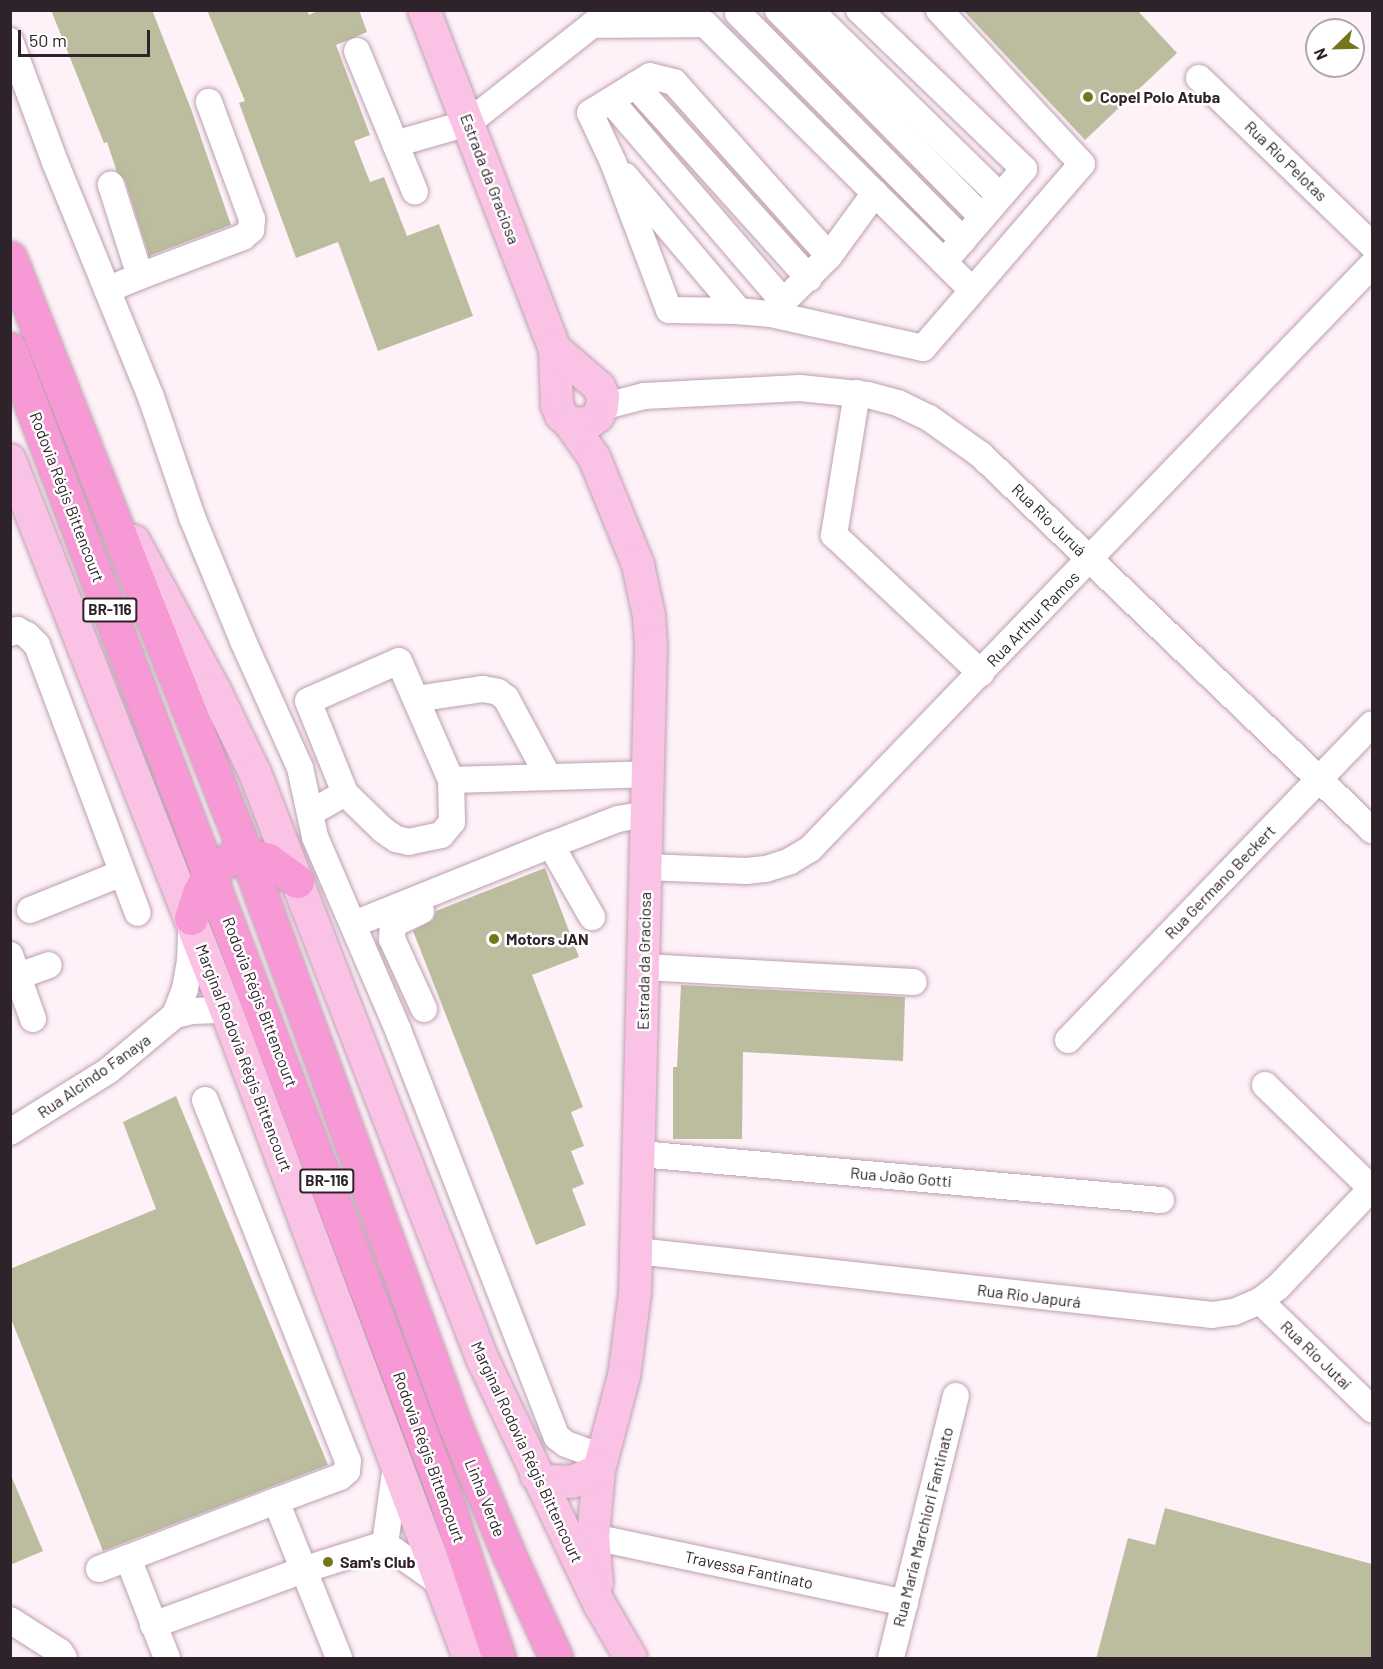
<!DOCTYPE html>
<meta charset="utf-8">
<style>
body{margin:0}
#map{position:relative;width:1383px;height:1669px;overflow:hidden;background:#fef1f8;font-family:Barlow,sans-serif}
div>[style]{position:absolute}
.building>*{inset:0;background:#bbbd9e}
.roads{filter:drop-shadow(0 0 2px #bd9fb0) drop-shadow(0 0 2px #bd9fb0)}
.minor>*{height:26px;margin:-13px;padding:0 13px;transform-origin:13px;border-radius:13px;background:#fff}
.major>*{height:32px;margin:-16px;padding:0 16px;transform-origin:16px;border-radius:16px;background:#fac2e5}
.highway>*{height:33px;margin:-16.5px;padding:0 16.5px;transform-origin:16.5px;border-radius:16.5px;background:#f799d4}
.dots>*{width:16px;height:16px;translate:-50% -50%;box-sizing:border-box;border:3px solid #fff;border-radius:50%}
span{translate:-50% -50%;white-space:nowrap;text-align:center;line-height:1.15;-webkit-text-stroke:5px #fff;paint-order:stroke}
.shield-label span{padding:2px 4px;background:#fff;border:2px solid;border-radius:4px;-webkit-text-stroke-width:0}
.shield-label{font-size:15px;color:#2e232a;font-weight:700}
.poi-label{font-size:16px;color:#2e232a;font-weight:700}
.left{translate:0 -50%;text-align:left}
.street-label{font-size:16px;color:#2e232a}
.frame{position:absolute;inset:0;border:12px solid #2e232a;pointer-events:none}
.north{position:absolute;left:1305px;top:18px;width:60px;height:60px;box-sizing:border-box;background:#fff;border:2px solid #aba7aa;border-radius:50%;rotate:247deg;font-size:16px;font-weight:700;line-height:24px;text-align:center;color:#2e232a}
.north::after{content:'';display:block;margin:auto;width:21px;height:27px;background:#75761c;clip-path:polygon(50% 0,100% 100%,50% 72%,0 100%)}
.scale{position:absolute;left:18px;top:30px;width:132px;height:27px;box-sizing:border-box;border:3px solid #2e232a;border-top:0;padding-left:8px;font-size:18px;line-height:21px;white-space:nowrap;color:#2e232a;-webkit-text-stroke:4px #fff;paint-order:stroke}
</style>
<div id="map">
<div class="building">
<i style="clip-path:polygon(51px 10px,152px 10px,191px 109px,231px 225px,149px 256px,125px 180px,117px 172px,107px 142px,104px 143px)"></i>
<i style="clip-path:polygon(207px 10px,307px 10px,309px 15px,319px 10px,359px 10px,367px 32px,336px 45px,370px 135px,354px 141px,370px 182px,384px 177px,407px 236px,439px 224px,473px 316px,378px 351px,338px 242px,296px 258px,239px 103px,245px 101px)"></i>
<i style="clip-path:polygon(963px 10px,1137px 10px,1177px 53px,1085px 140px)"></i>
<i style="clip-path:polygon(545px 868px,579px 957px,532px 975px,583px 1107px,571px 1112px,584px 1146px,571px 1151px,584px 1184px,572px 1189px,586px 1225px,536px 1245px,413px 931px,433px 920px,436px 911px)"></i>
<i style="clip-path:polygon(681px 985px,905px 997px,903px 1061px,743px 1052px,742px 1139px,673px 1139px,673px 1067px,677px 1067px)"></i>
<i style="clip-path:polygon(176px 1096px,328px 1465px,103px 1551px,10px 1316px,10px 1269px,156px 1209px,123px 1122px)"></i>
<i style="clip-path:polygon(10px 1473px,43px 1551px,10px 1565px)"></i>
<i style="clip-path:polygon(1165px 1508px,1372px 1564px,1372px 1659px,1096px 1659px,1128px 1538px,1155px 1545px)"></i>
</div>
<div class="roads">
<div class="minor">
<i style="left:778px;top:10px;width:291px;rotate:45.4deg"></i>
<i style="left:810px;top:10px;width:266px;rotate:44.4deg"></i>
<i style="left:859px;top:10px;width:229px;rotate:43.9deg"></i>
<i style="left:1024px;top:169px;width:123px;rotate:130.7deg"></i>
<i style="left:738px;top:13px;width:320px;rotate:45.3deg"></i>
<i style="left:592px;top:25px;width:113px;rotate:-0.5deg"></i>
<i style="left:705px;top:24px;width:377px;rotate:44.9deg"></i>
<i style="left:10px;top:41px;width:129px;rotate:69.6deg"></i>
<i style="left:55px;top:162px;width:254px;rotate:67.8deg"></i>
<i style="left:151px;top:397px;width:127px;rotate:71.1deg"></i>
<i style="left:192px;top:517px;width:134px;rotate:67.6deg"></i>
<i style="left:243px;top:641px;width:139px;rotate:65.8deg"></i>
<i style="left:300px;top:768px;width:71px;rotate:77.7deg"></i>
<i style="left:315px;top:837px;width:210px;rotate:66.7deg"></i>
<i style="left:398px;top:1030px;width:437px;rotate:68.7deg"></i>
<i style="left:557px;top:1437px;width:11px;rotate:38deg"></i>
<i style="left:566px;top:1444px;width:38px;rotate:20deg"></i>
<i style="left:357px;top:51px;width:152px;rotate:67.6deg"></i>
<i style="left:1199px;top:78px;width:240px;rotate:44deg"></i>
<i style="left:635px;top:85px;width:260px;rotate:48deg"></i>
<i style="left:611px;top:101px;width:265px;rotate:49.3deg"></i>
<i style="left:395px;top:144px;width:76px;rotate:-16deg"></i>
<i style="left:468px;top:123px;width:176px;rotate:-38.3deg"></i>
<i style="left:625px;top:176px;width:177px;rotate:49.8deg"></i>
<i style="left:875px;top:193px;width:78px;rotate:126.1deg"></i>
<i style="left:829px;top:256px;width:82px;rotate:135deg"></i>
<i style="left:771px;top:314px;width:156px;rotate:12.6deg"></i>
<i style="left:923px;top:348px;width:243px;rotate:-49.2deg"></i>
<i style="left:1082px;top:164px;width:210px;rotate:-132.9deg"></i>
<i style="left:140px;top:276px;width:110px;rotate:-20.7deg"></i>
<i style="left:243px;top:237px;width:11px;rotate:-41deg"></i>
<i style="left:251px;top:230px;width:11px;rotate:-85deg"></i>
<i style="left:252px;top:219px;width:125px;rotate:-110.2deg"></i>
<i style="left:107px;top:290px;width:36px;rotate:-23deg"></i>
<i style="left:140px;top:276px;width:96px;rotate:-107.7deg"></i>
<i style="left:771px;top:314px;width:32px;rotate:-175deg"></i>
<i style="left:739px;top:311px;width:70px;rotate:-179.2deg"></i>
<i style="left:669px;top:310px;width:158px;rotate:-110.7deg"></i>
<i style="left:613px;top:162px;width:54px;rotate:-115.1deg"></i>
<i style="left:590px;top:113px;width:70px;rotate:-31.7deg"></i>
<i style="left:650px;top:76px;width:25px;rotate:14deg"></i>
<i style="left:674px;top:82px;width:233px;rotate:48.3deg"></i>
<i style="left:857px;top:393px;width:144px;rotate:99.2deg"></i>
<i style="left:834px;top:535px;width:202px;rotate:43.2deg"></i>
<i style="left:602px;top:407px;width:43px;rotate:-14.7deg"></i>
<i style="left:644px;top:396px;width:156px;rotate:-2.9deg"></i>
<i style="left:800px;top:388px;width:68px;rotate:5.9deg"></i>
<i style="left:868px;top:395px;width:31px;rotate:15deg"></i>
<i style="left:898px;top:403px;width:34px;rotate:26deg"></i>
<i style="left:929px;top:418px;width:64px;rotate:35.4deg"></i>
<i style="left:981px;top:455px;width:542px;rotate:43.8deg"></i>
<i style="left:10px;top:633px;width:8px;rotate:-23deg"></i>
<i style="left:17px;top:630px;width:11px;rotate:27deg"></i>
<i style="left:27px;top:635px;width:14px;rotate:45deg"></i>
<i style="left:37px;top:645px;width:286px;rotate:69.4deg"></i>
<i style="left:416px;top:699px;width:68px;rotate:-8.5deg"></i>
<i style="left:483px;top:689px;width:15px;rotate:11deg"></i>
<i style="left:498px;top:692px;width:10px;rotate:37deg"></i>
<i style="left:506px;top:698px;width:89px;rotate:61.7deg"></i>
<i style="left:451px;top:780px;width:197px;rotate:-1.7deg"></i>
<i style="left:310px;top:813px;width:40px;rotate:-29.7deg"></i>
<i style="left:345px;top:793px;width:99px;rotate:-111.9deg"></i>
<i style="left:308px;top:701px;width:99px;rotate:-23.7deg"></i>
<i style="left:399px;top:661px;width:130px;rotate:66.4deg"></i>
<i style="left:451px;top:780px;width:42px;rotate:88.6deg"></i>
<i style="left:452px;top:822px;width:17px;rotate:130deg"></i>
<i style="left:441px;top:835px;width:33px;rotate:168deg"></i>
<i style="left:409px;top:842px;width:13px;rotate:-167deg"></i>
<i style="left:396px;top:839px;width:16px;rotate:-145deg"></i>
<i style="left:383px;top:830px;width:53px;rotate:-135.8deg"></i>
<i style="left:551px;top:845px;width:83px;rotate:60.3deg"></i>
<i style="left:646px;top:867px;width:100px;rotate:2.3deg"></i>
<i style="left:746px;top:871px;width:20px;rotate:-6deg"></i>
<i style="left:766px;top:869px;width:25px;rotate:-18deg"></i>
<i style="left:790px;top:861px;width:23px;rotate:-31deg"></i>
<i style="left:810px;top:849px;width:810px;rotate:-46.1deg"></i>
<i style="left:30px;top:910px;width:99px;rotate:-21.9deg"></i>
<i style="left:421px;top:911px;width:31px;rotate:155deg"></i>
<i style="left:393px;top:924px;width:15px;rotate:94deg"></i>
<i style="left:392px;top:939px;width:77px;rotate:65.4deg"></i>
<i style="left:354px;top:924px;width:212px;rotate:-21.9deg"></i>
<i style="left:551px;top:845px;width:72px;rotate:-21.2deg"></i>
<i style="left:618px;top:819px;width:29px;rotate:-10deg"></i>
<i style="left:10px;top:955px;width:68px;rotate:70.2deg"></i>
<i style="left:644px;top:967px;width:270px;rotate:3.2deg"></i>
<i style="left:10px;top:979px;width:41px;rotate:-19.7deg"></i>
<i style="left:175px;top:1015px;width:17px;rotate:-13deg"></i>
<i style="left:192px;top:1011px;width:34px;rotate:-2deg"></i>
<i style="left:1068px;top:1040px;width:438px;rotate:-46.1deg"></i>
<i style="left:1265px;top:1085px;width:149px;rotate:44.2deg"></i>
<i style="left:205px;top:1100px;width:388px;rotate:68.4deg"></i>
<i style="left:348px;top:1461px;width:10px;rotate:96deg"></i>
<i style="left:347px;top:1471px;width:9px;rotate:139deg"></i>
<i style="left:340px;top:1477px;width:68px;rotate:159.4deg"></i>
<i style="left:276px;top:1501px;width:169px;rotate:68.1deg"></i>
<i style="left:10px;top:1132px;width:115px;rotate:-31.9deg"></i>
<i style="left:108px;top:1071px;width:87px;rotate:-39.9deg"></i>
<i style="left:175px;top:1015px;width:28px;rotate:-69deg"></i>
<i style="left:185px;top:989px;width:27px;rotate:-80deg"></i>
<i style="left:190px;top:962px;width:36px;rotate:-88deg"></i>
<i style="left:640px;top:1154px;width:523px;rotate:5.05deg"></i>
<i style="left:637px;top:1251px;width:579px;rotate:6.35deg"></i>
<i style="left:1212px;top:1315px;width:22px;rotate:-8deg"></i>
<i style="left:1234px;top:1312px;width:28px;rotate:-23deg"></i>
<i style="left:1260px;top:1301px;width:23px;rotate:-38deg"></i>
<i style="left:1278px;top:1287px;width:137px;rotate:-46.5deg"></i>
<i style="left:1260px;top:1301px;width:156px;rotate:44deg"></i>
<i style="left:593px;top:1537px;width:319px;rotate:11.9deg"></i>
<i style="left:385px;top:1544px;width:79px;rotate:-82deg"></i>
<i style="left:385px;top:1544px;width:67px;rotate:35.3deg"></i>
<i style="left:99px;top:1569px;width:31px;rotate:-21deg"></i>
<i style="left:10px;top:1620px;width:59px;rotate:32.6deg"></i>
<i style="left:60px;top:1652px;width:7px;rotate:56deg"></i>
<i style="left:153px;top:1625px;width:160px;rotate:-20.1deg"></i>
<i style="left:303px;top:1570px;width:86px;rotate:-17.6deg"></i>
<i style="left:167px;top:1658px;width:107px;rotate:-111.3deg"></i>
<i style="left:128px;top:1558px;width:159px;rotate:-21.1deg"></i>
<i style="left:891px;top:1658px;width:270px;rotate:-76.1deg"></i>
</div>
<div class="major">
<i style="left:424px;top:10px;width:363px;rotate:68.9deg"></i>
<i style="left:555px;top:349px;width:56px;rotate:88deg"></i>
<i style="left:557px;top:405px;width:11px;rotate:68deg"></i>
<i style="left:561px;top:415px;width:11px;rotate:41deg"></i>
<i style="left:569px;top:422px;width:10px;rotate:11deg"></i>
<i style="left:579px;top:424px;width:11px;rotate:-10deg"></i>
<i style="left:590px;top:422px;width:10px;rotate:-37deg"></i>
<i style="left:598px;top:416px;width:10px;rotate:-66deg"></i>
<i style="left:602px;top:407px;width:11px;rotate:-85deg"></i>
<i style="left:603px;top:396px;width:10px;rotate:-114deg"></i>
<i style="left:599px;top:387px;width:58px;rotate:-139.2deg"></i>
<i style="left:569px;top:422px;width:43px;rotate:54.5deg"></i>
<i style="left:594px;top:457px;width:117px;rotate:67.8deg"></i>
<i style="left:638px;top:565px;width:52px;rotate:77.8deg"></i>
<i style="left:649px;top:616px;width:28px;rotate:86deg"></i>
<i style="left:651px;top:644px;width:649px;rotate:91.41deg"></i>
<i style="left:635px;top:1293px;width:84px;rotate:97.5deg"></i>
<i style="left:624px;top:1376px;width:97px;rotate:104.9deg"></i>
<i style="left:599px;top:1470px;width:67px;rotate:95.1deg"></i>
<i style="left:593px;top:1537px;width:46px;rotate:85deg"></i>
<i style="left:10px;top:460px;width:591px;rotate:68.56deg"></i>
<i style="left:226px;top:1010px;width:692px;rotate:69.44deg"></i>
<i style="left:134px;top:541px;width:168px;rotate:61.6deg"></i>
<i style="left:214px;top:689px;width:93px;rotate:64deg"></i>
<i style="left:255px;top:773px;width:627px;rotate:68.79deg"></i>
<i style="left:482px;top:1358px;width:274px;rotate:64.5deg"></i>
<i style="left:600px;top:1605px;width:61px;rotate:59.7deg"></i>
<i style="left:536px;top:1475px;width:13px;rotate:27deg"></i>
<i style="left:548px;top:1481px;width:24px;rotate:2deg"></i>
<i style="left:572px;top:1482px;width:30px;rotate:-24deg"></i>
</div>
<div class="highway">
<i style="left:10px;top:258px;width:641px;rotate:68.4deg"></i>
<i style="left:246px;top:854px;width:606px;rotate:69.92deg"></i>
<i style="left:454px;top:1423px;width:141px;rotate:67.4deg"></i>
<i style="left:508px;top:1553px;width:115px;rotate:65.4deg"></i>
<i style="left:10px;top:349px;width:1221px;rotate:69.24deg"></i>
<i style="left:443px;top:1491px;width:176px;rotate:71.5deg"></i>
<i style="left:191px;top:918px;width:26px;rotate:-72deg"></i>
<i style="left:199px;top:893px;width:25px;rotate:-63deg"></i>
<i style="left:210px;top:871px;width:27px;rotate:-31deg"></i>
<i style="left:233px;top:857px;width:13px;rotate:-13deg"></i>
<i style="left:246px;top:854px;width:23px;rotate:15deg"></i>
<i style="left:268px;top:860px;width:36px;rotate:36deg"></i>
</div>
</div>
<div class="dots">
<i style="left:1088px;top:97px;background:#75761c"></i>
<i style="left:494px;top:939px;background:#75761c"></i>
<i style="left:328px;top:1562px;background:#75761c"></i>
</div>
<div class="shield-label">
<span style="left:110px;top:610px">BR-116</span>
<span style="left:327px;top:1181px">BR-116</span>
</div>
<div class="poi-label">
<span class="left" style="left:1100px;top:97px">Copel Polo Atuba</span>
<span class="left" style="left:506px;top:939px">Motors JAN</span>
<span class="left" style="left:340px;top:1562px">Sam's Club</span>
</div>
<div class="street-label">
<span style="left:1286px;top:161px;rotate:44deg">Rua Rio Pelotas</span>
<span style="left:490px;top:179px;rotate:69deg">Estrada da Graciosa</span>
<span style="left:67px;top:497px;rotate:69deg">Rodovia Régis Bittencourt</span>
<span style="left:1049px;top:520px;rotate:44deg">Rua Rio Juruá</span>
<span style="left:1033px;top:619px;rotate:-46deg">Rua Arthur Ramos</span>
<span style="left:1220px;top:882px;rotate:-46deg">Rua Germano Beckert</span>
<span style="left:644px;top:961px;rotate:-89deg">Estrada da Graciosa</span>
<span style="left:260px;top:1002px;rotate:69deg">Rodovia Régis Bittencourt</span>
<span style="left:244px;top:1058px;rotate:69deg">Marginal Rodovia Régis Bittencourt</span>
<span style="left:94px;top:1076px;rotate:-35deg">Rua Alcindo Fanaya</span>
<span style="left:901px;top:1177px;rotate:5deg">Rua João Gotti</span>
<span style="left:1029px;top:1296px;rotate:7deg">Rua Rio Japurá</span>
<span style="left:1316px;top:1355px;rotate:44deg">Rua Rio Jutaí</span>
<span style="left:527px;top:1452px;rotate:65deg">Marginal Rodovia Régis Bittencourt</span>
<span style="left:429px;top:1457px;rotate:70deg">Rodovia Régis Bittencourt</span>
<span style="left:485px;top:1498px;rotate:68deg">Linha Verde</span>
<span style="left:923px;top:1527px;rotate:-76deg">Rua Maria Marchiori Fantinato</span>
<span style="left:749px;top:1570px;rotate:12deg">Travessa Fantinato</span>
</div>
<div class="frame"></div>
<div class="north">N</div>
<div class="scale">50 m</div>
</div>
